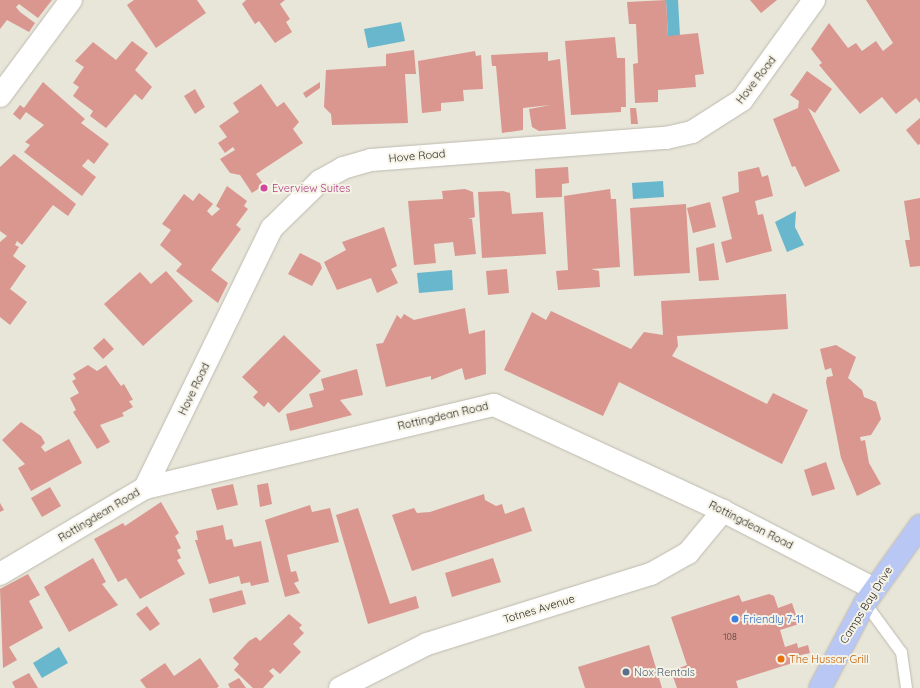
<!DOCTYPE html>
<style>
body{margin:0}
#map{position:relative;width:920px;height:688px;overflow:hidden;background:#e8e5d9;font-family:Quicksand,sans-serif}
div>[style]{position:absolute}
.water>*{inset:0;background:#69b7cc}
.building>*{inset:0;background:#da978f}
.roads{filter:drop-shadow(0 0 1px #bdbaae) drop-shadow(0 0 1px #bdbaae)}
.lane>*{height:11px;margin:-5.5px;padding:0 5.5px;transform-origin:5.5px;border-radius:5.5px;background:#fff}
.street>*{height:22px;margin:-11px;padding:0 11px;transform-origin:11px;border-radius:11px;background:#fff}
.primary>*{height:22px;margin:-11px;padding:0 11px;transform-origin:11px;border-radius:11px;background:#b9c7f5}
.dots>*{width:11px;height:11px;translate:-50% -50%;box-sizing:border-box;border:2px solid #f5f2e6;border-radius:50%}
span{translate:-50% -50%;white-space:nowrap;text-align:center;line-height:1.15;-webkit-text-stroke:4px #f5f2e6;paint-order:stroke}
.number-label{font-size:9px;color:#54423d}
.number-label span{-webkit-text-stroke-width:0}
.street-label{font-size:11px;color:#272622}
.hotel-label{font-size:11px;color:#b23c85}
.left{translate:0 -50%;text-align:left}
.shop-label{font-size:11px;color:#366cbe}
.food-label{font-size:11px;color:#c56008}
.service-label{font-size:11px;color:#4e5e75}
</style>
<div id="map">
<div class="water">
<i style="clip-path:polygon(666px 0,678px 0,680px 36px,668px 36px)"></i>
<i style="clip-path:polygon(401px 22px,405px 41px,368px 48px,364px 29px)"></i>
<i style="clip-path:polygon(663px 181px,664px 197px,633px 199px,632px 183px)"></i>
<i style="clip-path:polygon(796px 211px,795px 227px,804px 245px,787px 252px,775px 222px)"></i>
<i style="clip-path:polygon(452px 270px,453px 290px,419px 293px,417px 273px)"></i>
<i style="clip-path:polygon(59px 647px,68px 663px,42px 678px,33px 663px)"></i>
</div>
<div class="building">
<i style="clip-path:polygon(0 0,52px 0,38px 18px,19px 4px,16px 7px,20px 12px,35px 23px,29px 32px,7px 20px,0 29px)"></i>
<i style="clip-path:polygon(134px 0,197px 0,206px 13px,156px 48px,127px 5px)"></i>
<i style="clip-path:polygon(246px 0,285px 0,280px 4px,290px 19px,286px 22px,292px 32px,275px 43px,259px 21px,255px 24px,242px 4px)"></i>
<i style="clip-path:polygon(666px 0,668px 36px,698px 33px,704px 74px,695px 75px,696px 87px,658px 90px,658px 102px,635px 103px,633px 64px,638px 63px,636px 24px,629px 24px,627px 2px)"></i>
<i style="clip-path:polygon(750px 0,777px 0,761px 13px)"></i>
<i style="clip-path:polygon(866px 0,920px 0,920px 103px,916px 98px,896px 114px,882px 97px,860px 114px,819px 65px,822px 63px,811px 49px,829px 23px,848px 48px,856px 43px,862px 51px,876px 41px,883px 51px,893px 43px)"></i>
<i style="clip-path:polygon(615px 37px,617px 58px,625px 58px,626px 107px,621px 107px,621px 112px,571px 115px,565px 41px)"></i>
<i style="clip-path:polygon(132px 41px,148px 53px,135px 70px,152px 87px,142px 100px,135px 94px,106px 128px,90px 116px,93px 111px,73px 96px,79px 87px,73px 83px,84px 67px,75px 61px,93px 42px,116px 60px)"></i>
<i style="clip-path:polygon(414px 50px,416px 74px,405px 74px,408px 123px,332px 125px,331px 114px,324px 107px,326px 70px,386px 66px,386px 54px)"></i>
<i style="clip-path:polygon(475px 51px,476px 56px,481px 55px,483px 89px,463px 90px,464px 101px,441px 103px,441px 111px,422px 113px,418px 61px)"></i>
<i style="clip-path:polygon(548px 52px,548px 61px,560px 59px,566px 129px,539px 131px,532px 127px,529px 109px,551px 105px,523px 108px,523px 130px,502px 133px,496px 66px,492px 66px,491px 55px)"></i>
<i style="clip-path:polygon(807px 71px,832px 89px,815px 113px,808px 108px,840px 171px,805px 187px,795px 166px,792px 167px,773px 119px,798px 108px,799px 101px,790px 95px)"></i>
<i style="clip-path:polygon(43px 82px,85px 119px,81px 123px,109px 144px,94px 164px,88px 159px,82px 166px,96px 177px,82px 196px,24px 152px,30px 145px,25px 142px,44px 125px,26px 112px,20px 120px,13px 114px,20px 105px,24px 108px)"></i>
<i style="clip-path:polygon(320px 82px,320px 88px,306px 98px,303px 93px)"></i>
<i style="clip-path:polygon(261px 84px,277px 107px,284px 102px,299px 122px,293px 129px,303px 143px,256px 174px,264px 185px,252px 193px,240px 175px,230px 173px,220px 159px,235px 150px,233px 147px,225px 153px,218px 143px,227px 137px,219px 126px,239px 112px,233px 103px)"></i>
<i style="clip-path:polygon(195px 89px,205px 107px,195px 114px,184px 96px)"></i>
<i style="clip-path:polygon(630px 108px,636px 108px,638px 124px,631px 124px)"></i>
<i style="clip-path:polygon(920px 118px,920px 144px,918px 145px,906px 130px)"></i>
<i style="clip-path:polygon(14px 154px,76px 204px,68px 216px,53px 205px,22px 245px,17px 241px,15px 245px,19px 247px,13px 256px,26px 266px,10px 289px,27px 302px,10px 325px,0 317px,0 242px,7px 236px,0 231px,0 167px)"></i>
<i style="clip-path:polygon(568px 167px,569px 183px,562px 184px,562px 197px,536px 198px,535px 169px)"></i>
<i style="clip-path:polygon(759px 167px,762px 177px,768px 175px,773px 196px,755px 201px,758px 215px,763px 214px,772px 251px,726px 263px,721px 242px,732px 239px,722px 197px,739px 192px,738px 172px)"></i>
<i style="clip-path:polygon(227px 186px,247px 201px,244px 206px,248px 209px,236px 225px,241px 229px,211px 270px,228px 283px,218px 303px,176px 271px,182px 264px,160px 245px,171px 230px,162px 224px,184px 194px,193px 201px,199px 193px,213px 204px,207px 211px,212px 216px,220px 209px,216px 206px)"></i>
<i style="clip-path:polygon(465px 189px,473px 192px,475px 217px,468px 219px,472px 219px,476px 254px,455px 256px,453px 242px,434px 244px,436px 263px,414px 265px,408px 201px,443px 199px,442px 191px)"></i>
<i style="clip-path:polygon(610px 189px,611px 199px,616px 199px,620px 267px,591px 269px,599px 271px,600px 287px,558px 290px,556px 271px,568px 270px,564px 196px)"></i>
<i style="clip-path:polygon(503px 191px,510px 193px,512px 214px,543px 212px,546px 254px,482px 258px,478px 192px)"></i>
<i style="clip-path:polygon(920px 198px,920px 266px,910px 267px,905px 240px,910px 240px,904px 201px)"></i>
<i style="clip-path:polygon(710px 202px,716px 227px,693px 233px,687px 208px)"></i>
<i style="clip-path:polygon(686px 204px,690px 273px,634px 276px,630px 208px)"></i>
<i style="clip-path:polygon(384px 227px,397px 266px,391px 269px,398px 283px,377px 293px,371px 278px,337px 290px,324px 262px,346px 250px,342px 242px)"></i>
<i style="clip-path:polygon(714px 243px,719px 280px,699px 281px,696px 248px)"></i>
<i style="clip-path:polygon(300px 253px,320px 263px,322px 268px,312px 286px,288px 274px)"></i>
<i style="clip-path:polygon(507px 269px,509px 293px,488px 295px,486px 271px)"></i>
<i style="clip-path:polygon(166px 271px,193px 301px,143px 346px,104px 304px,140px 272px,151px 284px)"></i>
<i style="clip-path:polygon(786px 294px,788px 329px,677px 336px,678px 346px,672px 356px,767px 404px,773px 393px,808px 410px,782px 464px,619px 382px,603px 416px,504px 370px,532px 312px,546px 320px,551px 311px,631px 349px,644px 332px,663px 335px,661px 301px)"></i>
<i style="clip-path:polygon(465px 308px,469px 334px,485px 330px,486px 374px,465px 380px,462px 368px,431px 380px,431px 376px,386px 387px,376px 344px,383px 343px,397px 315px,401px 319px,404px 314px,414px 320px)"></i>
<i style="clip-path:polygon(284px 335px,321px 371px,279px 413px,268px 402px,264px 407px,253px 397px,258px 392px,242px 377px)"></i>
<i style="clip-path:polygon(104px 338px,114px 349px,103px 359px,93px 348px)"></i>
<i style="clip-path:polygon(836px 345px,856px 357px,848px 378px,862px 390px,864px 397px,876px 402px,881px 419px,871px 435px,860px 437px,861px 441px,865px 440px,869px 463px,881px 484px,857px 496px,841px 458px,826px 382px,827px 377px,833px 376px,831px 368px,825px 370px,820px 349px)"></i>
<i style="clip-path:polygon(88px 365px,97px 371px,106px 365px,121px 386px,124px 384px,133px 400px,129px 401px,133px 407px,122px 413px,124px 416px,100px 425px,110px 442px,97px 449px,73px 412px,76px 410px,70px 398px,79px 393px,72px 381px,76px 379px,73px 374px)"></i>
<i style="clip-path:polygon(357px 369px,363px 395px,340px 400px,352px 415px,290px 431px,286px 414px,313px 407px,309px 394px,324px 390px,321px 379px)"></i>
<i style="clip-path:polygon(21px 422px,41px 436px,45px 443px,41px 447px,45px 452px,69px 439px,82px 463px,31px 491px,18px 468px,25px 464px,2px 440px)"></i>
<i style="clip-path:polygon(826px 462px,835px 489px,812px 496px,804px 470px)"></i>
<i style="clip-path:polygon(268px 483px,272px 504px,260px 507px,257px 485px)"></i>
<i style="clip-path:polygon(233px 484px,238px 505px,217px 510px,211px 489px)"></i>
<i style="clip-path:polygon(50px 487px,61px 506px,42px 517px,31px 498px)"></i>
<i style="clip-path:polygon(484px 494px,485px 500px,496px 506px,502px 504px,505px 514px,524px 507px,532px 531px,412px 571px,392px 515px,414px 508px,417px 513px,430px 512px)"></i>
<i style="clip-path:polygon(161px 502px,179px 533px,175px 536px,181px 548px,177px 550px,181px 558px,177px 560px,185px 574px,140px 599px,126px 578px,118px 582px,94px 539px,123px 523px,125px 526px)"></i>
<i style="clip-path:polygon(0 503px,4px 510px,0 512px)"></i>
<i style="clip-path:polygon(310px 505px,312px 512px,330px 508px,339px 542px,287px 555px,291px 572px,296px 571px,299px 581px,294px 583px,300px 593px,285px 597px,265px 520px)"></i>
<i style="clip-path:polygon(358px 508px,390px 604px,416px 596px,419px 608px,368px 624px,336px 515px)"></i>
<i style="clip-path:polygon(223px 525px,226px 540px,232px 539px,234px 547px,261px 541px,269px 582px,251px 586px,250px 582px,241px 584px,239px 576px,209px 584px,195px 540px,198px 540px,196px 531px)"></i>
<i style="clip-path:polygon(93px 558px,106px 582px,102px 584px,118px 605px,69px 632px,44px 587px)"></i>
<i style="clip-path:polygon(493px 558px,501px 582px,452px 597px,445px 573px)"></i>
<i style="clip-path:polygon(28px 574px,40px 595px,29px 601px,43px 628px,9px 647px,17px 660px,3px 668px,0 589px)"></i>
<i style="clip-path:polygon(242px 590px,246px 604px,213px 613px,209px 599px)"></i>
<i style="clip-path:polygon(769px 594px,774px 596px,778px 608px,792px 603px,799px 624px,780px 630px,785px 647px,797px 643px,798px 648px,808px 645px,810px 653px,801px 655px,802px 660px,736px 681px,738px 688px,677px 688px,671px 671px,687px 665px,671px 617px,739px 595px,742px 602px)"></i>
<i style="clip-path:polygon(147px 606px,160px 624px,150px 631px,136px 614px)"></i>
<i style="clip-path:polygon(289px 614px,302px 625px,299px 628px,304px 633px,293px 644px,301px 652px,280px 674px,273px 668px,269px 671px,274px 676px,263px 688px,253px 688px,234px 670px,239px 664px,233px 658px,249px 641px,256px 637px,260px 641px)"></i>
<i style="clip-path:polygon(649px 645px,662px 688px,585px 688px,578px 667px)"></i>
<i style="clip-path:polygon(200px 658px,219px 686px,217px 688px,146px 688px,140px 680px,165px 663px,174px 676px)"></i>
<i style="clip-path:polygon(29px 673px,38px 688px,15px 688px,12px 682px)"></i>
<i style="clip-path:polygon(239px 678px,246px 688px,230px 688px,228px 684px)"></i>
</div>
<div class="roads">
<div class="lane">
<i style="left:865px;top:603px;width:61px;rotate:53.7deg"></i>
<i style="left:901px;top:652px;width:36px;rotate:82deg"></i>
</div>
<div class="street">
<i style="left:0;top:96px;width:119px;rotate:-53.5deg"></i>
<i style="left:145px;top:488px;width:289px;rotate:-64deg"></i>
<i style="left:272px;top:228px;width:67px;rotate:-44.4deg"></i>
<i style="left:320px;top:181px;width:26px;rotate:-29deg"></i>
<i style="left:343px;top:168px;width:29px;rotate:-16deg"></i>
<i style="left:371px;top:160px;width:296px;rotate:-4.3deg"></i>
<i style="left:666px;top:138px;width:27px;rotate:-13deg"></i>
<i style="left:692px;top:132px;width:59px;rotate:-32.6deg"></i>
<i style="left:742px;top:100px;width:123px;rotate:-54.2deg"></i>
<i style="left:0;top:574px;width:169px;rotate:-30.7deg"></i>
<i style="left:145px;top:488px;width:359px;rotate:-13.4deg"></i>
<i style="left:494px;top:405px;width:252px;rotate:24.8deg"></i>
<i style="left:723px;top:511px;width:171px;rotate:27.2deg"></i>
<i style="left:340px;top:688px;width:97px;rotate:-26.8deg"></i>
<i style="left:427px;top:644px;width:235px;rotate:-17.4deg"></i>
<i style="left:651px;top:574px;width:43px;rotate:-29.6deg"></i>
<i style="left:688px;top:553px;width:55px;rotate:-50.2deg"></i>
</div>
<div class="primary">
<i style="left:820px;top:688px;width:96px;rotate:-62.1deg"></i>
<i style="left:865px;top:603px;width:95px;rotate:-54.5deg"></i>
</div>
</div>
<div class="dots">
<i style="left:264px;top:188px;background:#d1479c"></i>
<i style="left:735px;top:619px;background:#3f7fe0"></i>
<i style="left:781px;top:659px;background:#e8710a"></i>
<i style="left:626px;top:672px;background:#5c6f8a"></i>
</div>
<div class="number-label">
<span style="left:730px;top:637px">108</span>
</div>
<div class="street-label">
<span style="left:756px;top:80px;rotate:-52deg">Hove Road</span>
<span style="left:417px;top:156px;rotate:-5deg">Hove Road</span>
<span style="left:194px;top:389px;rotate:-64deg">Hove Road</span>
<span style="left:443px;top:416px;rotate:-13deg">Rottingdean Road</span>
<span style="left:99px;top:515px;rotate:-31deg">Rottingdean Road</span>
<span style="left:751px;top:525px;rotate:27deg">Rottingdean Road</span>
<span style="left:866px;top:605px;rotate:-58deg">Camps Bay Drive</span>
<span style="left:539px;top:609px;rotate:-17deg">Totnes Avenue</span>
</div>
<div class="hotel-label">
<span class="left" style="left:272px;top:188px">Everview Suites</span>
</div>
<div class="shop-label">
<span class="left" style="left:743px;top:619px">Friendly 7-11</span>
</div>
<div class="food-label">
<span class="left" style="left:789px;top:659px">The Hussar Grill</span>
</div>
<div class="service-label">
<span class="left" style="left:634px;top:672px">Nox Rentals</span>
</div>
</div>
